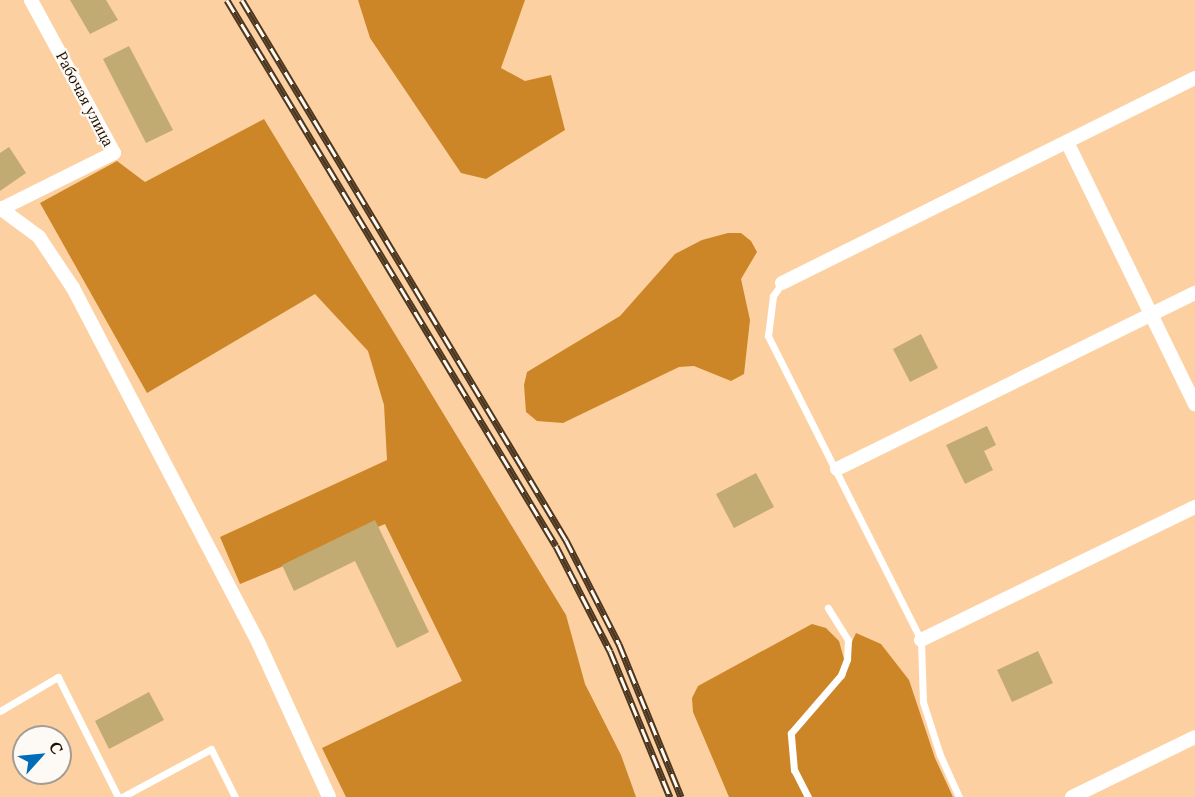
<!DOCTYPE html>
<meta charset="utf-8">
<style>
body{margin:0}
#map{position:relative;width:1195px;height:797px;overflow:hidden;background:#fcd0a0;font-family:Lora,serif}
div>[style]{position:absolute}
.forest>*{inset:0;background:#cc8627}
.building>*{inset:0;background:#c2ab72}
.service>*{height:7px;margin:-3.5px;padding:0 3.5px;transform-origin:3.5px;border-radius:3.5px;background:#fff}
.minor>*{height:14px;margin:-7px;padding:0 7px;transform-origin:7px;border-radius:7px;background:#fff}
.rail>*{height:7px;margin-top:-3.5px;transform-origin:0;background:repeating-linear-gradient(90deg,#fdf9f4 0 14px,#4b3620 0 28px);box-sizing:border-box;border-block:2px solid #4b3620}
span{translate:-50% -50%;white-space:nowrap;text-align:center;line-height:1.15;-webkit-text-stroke:4.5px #fdf9f4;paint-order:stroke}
.street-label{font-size:15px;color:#1e0f00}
.north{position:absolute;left:12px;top:725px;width:60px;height:60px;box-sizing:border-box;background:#fdf9f4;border:2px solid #a49b92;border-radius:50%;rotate:63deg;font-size:16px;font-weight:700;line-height:24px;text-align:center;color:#1e0f00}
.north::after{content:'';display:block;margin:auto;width:21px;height:27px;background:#016db8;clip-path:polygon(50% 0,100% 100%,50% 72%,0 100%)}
</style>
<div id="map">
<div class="forest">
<i style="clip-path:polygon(358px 0,525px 0,501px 68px,525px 81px,551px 75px,565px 130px,486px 179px,461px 173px,370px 38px)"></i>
<i style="clip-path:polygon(264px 119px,566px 615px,585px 684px,621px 755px,636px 797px,346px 797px,322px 748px,462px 681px,385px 524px,240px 584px,220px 537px,387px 460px,384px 405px,368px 351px,315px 294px,147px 393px,40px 203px,117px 161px,145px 182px)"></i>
<i style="clip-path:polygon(728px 233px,741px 233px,751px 241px,757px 252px,741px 279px,750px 320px,744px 374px,731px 381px,694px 366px,679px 367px,563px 423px,537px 421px,526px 412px,524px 385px,527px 372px,620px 316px,675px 254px,702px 240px)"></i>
<i style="clip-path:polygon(812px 624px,826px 628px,839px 641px,844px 659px,856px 633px,881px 644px,909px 680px,935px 758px,953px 797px,729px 797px,693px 712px,692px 698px,698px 686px)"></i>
</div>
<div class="building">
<i style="clip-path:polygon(70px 0,106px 0,118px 20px,90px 34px)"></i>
<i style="clip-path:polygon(129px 46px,173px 130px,146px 143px,103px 59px)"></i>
<i style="clip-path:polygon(9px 147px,26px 173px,0 191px,0 153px)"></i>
<i style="clip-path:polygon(921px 334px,938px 368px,910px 382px,893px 349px)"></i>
<i style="clip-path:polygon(987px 426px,996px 445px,984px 451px,993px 470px,965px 484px,946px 445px)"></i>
<i style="clip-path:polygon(756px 473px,774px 507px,734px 528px,716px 494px)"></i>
<i style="clip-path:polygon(375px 520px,429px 632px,397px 648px,355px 561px,294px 591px,282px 565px)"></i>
<i style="clip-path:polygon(1038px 651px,1053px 683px,1012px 702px,997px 670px)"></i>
<i style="clip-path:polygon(149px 692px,164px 720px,109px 749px,95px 721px)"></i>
</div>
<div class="service">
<i style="left:782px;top:283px;width:16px;rotate:125deg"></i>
<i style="left:773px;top:296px;width:40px;rotate:97.1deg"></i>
<i style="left:768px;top:336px;width:340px;rotate:63.3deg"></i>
<i style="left:921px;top:640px;width:62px;rotate:88.2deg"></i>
<i style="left:923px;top:702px;width:56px;rotate:72.2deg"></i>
<i style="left:940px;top:755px;width:46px;rotate:65.7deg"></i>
<i style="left:0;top:711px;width:67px;rotate:-30.4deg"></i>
<i style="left:58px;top:677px;width:134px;rotate:63.4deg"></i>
<i style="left:122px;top:797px;width:101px;rotate:-28.3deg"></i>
<i style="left:211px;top:749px;width:54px;rotate:63.4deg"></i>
<i style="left:808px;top:797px;width:30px;rotate:-117deg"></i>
<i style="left:794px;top:770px;width:37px;rotate:-95deg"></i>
<i style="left:791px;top:733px;width:77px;rotate:-49.2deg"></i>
<i style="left:841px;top:675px;width:17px;rotate:-69deg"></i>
<i style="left:847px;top:659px;width:19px;rotate:-87deg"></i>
<i style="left:848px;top:640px;width:38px;rotate:-122deg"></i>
</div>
<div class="minor">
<i style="left:1067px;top:142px;width:292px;rotate:64deg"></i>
<i style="left:0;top:208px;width:49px;rotate:36.6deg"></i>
<i style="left:39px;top:237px;width:61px;rotate:56.3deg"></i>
<i style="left:73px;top:288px;width:402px;rotate:62.4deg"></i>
<i style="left:259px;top:644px;width:168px;rotate:65.4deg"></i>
<i style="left:3px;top:208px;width:124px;rotate:-26.4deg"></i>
<i style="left:114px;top:153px;width:174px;rotate:-118.5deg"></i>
<i style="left:782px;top:283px;width:461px;rotate:-26.4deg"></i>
<i style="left:837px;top:469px;width:399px;rotate:-26.2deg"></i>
<i style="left:921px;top:640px;width:305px;rotate:-25.9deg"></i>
<i style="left:1072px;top:797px;width:137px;rotate:-26deg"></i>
</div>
<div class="rail">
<i style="left:227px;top:0;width:637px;rotate:58.93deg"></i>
<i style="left:556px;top:546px;width:118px;rotate:62.8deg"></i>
<i style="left:610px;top:651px;width:158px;rotate:67.7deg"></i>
<i style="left:242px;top:0;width:630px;rotate:59.04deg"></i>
<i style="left:566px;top:540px;width:117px;rotate:63deg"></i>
<i style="left:619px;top:644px;width:165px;rotate:67.9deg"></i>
</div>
<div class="street-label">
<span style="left:85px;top:99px;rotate:62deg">Рабочая улица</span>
</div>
<div class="north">С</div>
</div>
